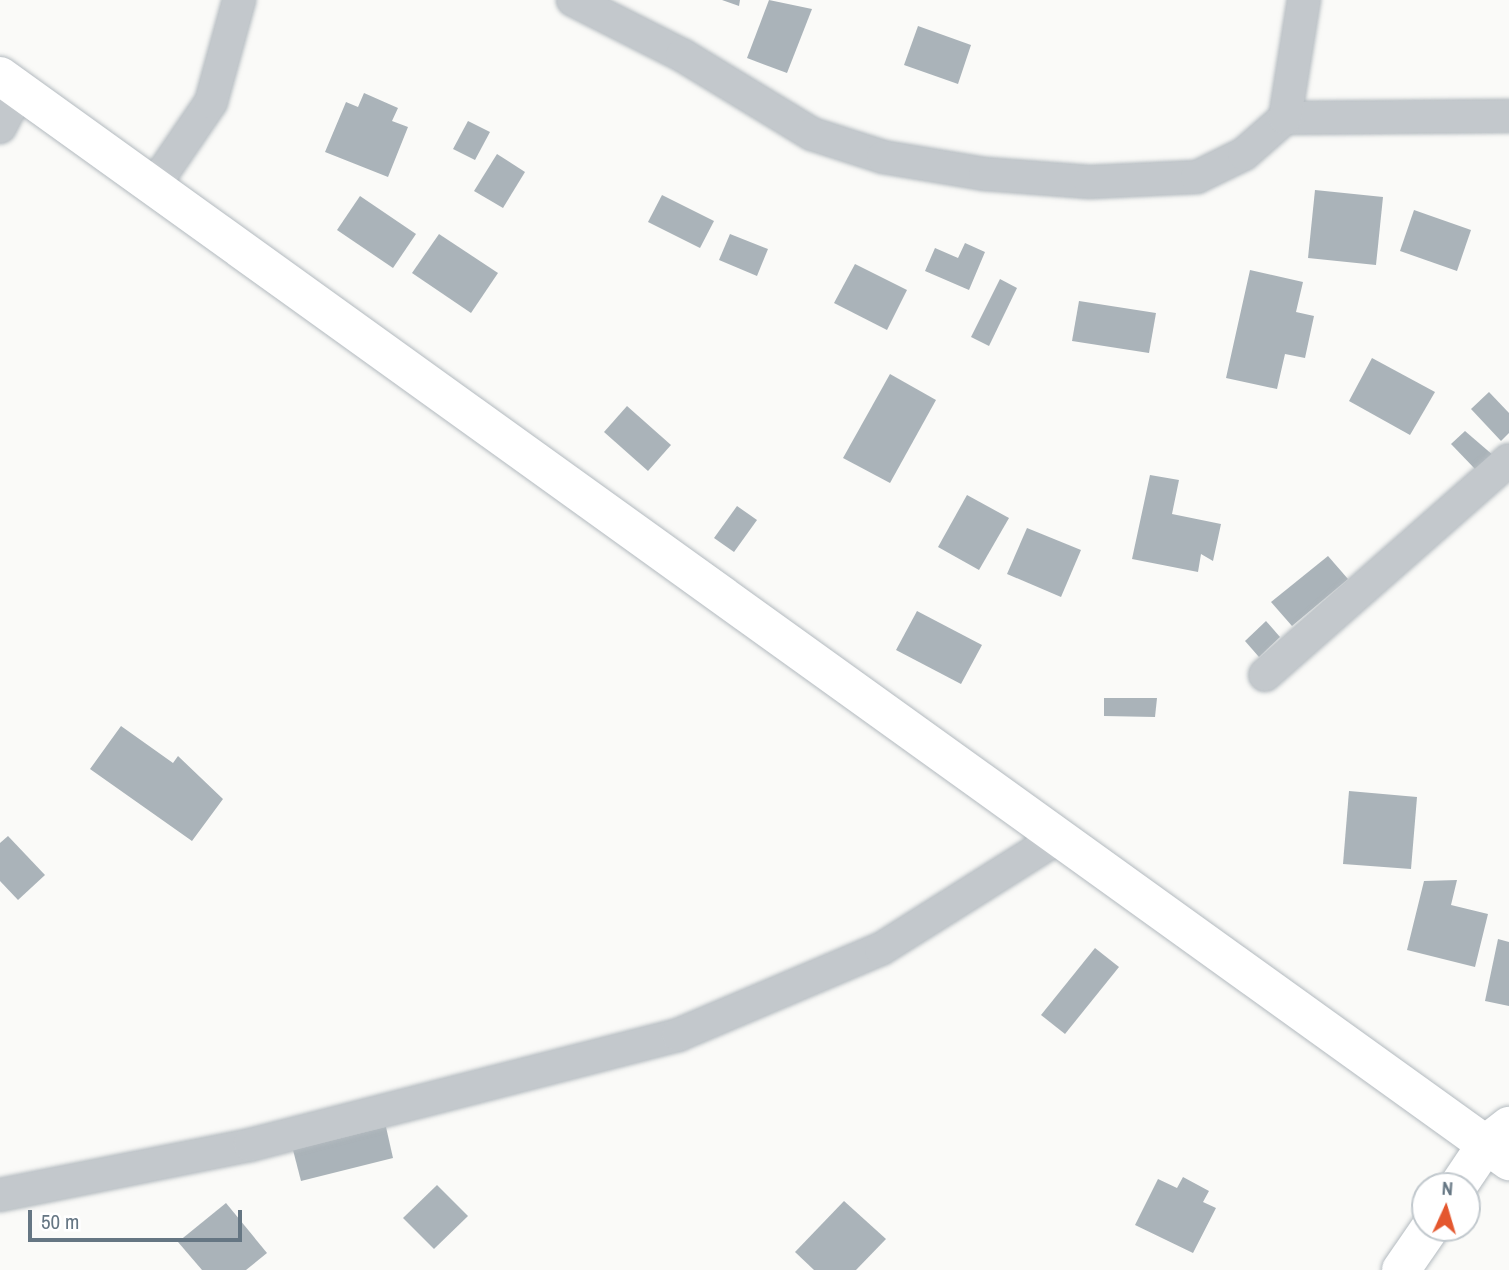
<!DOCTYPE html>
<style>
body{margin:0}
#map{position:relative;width:1509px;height:1270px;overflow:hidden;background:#fafaf8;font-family:"Archivo Narrow",sans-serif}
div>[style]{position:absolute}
.building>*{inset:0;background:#aab3b9}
.roads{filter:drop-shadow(0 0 2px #b3babf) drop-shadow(0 0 2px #b3babf)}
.minor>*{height:32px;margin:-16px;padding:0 16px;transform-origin:16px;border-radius:16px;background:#c3c8cc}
.secondary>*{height:38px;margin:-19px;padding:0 19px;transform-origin:19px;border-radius:19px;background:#fff}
span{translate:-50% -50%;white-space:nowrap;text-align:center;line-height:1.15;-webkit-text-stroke:7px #fff;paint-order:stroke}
.north{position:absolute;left:1411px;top:1172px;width:70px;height:70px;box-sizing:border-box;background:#fff;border:2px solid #c1c8cd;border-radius:50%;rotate:4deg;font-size:19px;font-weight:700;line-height:28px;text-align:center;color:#657683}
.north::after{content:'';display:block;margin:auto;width:24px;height:32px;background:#e4572e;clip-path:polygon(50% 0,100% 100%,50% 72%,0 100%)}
.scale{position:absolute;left:28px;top:1210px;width:214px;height:32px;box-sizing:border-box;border:4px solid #657683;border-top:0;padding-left:9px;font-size:21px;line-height:24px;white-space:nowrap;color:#657683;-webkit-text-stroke:5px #fff;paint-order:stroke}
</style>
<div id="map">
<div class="building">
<i style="clip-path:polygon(722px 0,740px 0,739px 6px)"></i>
<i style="clip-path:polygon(769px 0,812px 9px,787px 73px,747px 58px)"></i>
<i style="clip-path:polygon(918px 26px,971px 45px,958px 84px,904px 65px)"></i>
<i style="clip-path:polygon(364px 93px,398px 108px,392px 121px,408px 127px,388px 177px,325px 152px,346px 102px,358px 107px)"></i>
<i style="clip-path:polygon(468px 121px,490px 132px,475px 160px,453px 149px)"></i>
<i style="clip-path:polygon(497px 154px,525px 172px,503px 208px,474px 191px)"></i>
<i style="clip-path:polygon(1315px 190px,1383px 197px,1376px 265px,1308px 258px)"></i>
<i style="clip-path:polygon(662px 195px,714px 221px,700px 248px,648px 222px)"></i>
<i style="clip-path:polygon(360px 196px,416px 234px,393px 268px,337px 230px)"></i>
<i style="clip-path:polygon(1414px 210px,1471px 230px,1457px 271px,1400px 251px)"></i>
<i style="clip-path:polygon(439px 234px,498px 273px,471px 313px,412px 273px)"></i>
<i style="clip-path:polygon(730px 234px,768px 249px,757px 276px,719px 260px)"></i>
<i style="clip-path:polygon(965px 243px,985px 252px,969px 290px,925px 271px,935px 248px,958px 258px)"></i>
<i style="clip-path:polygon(855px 264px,907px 290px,887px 330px,834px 303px)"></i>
<i style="clip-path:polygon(1250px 270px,1303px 282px,1296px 312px,1314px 316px,1305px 358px,1285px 354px,1277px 389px,1226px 378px)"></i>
<i style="clip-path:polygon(1000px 279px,1017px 288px,989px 346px,971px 337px)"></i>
<i style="clip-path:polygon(1079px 301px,1156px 313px,1149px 353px,1072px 341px)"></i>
<i style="clip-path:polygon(1372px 358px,1435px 392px,1410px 435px,1349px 401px)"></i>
<i style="clip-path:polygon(890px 374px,936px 400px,890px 483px,843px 458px)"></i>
<i style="clip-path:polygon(1489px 392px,1509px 413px,1509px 433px,1501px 441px,1471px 409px)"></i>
<i style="clip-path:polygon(627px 406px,671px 445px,648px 471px,604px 432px)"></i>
<i style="clip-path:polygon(1465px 431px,1494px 456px,1476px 470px,1451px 444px)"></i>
<i style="clip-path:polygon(1150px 475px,1179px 480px,1172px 514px,1221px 524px,1213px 561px,1201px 554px,1198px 572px,1132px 559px)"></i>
<i style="clip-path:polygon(967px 495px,1009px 518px,979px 570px,938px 547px)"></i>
<i style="clip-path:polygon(737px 506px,757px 520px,734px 552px,714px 538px)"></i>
<i style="clip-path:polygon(1027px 528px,1081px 550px,1061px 597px,1007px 574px)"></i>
<i style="clip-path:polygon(1328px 556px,1348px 579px,1292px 626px,1271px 602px)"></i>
<i style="clip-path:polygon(917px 611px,982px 645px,961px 684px,896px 650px)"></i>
<i style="clip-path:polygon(1266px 621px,1280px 637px,1259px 657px,1245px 641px)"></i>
<i style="clip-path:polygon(1104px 698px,1157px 698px,1155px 717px,1104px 716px)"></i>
<i style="clip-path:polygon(121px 726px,173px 763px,178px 756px,223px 799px,192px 841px,90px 769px)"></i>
<i style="clip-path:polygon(1349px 791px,1417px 797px,1411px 869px,1343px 864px)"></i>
<i style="clip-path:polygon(8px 836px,45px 875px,18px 900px,0 881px,0 843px)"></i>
<i style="clip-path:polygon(1457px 880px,1451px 905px,1488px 914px,1475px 967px,1407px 950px,1424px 881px)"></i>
<i style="clip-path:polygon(1498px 939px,1509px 942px,1509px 1006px,1485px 1001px)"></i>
<i style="clip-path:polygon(1095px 948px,1119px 967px,1065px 1034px,1041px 1015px)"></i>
<i style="clip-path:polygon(386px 1127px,393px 1158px,301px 1181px,293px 1150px)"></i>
<i style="clip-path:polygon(1183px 1177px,1209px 1191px,1203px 1202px,1216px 1208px,1193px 1253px,1135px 1225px,1158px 1179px,1177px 1188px)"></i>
<i style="clip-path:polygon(437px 1185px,468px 1216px,434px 1249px,403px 1218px)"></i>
<i style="clip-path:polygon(844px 1201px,886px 1239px,856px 1270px,814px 1270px,795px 1252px)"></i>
<i style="clip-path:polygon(226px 1203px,267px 1253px,246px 1270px,202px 1270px,178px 1242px)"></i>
</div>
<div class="roads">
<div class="minor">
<i style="left:573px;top:0;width:122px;rotate:26.8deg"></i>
<i style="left:682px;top:55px;width:152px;rotate:31.3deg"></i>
<i style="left:812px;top:134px;width:75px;rotate:17.9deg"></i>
<i style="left:883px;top:157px;width:103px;rotate:9.5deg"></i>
<i style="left:985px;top:174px;width:105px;rotate:4.4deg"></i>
<i style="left:1090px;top:182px;width:107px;rotate:-2.7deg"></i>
<i style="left:1197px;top:177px;width:52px;rotate:-26.1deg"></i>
<i style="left:1244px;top:154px;width:55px;rotate:-41.3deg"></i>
<i style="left:1285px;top:118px;width:224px;rotate:-0.5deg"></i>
<i style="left:1285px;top:118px;width:120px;rotate:-80.9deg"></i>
<i style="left:0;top:127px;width:42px;rotate:-62.8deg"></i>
<i style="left:153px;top:187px;width:103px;rotate:-55.7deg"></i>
<i style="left:211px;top:102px;width:106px;rotate:-74.6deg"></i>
<i style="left:1265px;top:675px;width:325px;rotate:-41.4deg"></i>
<i style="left:0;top:1195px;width:255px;rotate:-11.3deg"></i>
<i style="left:250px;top:1145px;width:442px;rotate:-14.4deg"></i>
<i style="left:678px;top:1035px;width:220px;rotate:-23deg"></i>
<i style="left:881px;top:949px;width:207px;rotate:-32.2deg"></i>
</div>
<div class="secondary">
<i style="left:0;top:76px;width:1859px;rotate:35.72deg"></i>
<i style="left:1458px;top:1186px;width:52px;rotate:-56deg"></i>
<i style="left:1487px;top:1143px;width:28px;rotate:-38deg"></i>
<i style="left:1401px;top:1270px;width:51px;rotate:-55.4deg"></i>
</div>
</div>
<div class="north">N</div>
<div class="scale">50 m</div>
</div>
